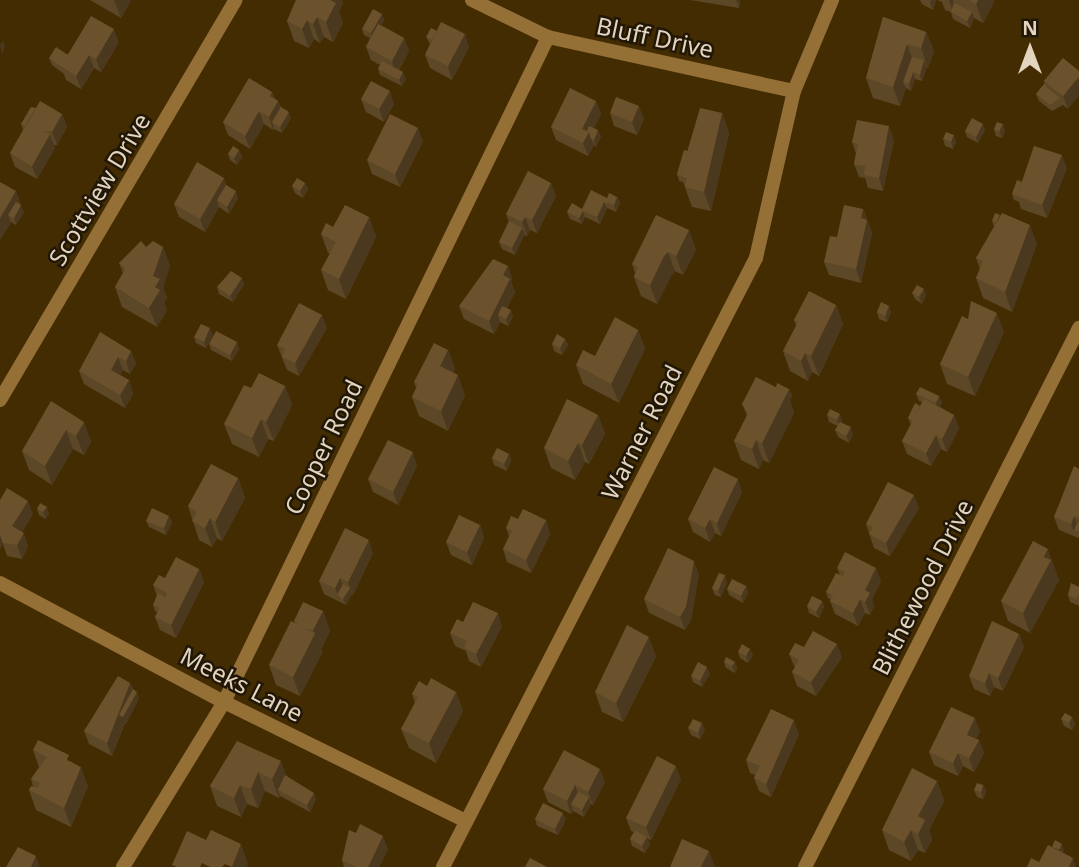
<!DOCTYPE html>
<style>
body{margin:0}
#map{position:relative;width:1079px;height:867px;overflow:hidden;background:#432c02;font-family:"Noto Sans",sans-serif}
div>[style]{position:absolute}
.street>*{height:14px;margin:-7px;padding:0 7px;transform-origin:7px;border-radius:7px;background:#946f36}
.wall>*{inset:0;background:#5c4726}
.shaded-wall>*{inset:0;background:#4b391f}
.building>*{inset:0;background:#6b522c}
span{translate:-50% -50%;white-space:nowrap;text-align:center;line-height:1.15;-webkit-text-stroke:5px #211707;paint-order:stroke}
.street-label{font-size:24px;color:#e2d4bf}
.north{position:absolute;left:995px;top:14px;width:70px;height:70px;-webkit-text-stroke:5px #211707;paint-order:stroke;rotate:0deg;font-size:19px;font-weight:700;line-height:28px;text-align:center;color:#e2d4bf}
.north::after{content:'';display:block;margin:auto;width:24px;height:32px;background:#e2d4bf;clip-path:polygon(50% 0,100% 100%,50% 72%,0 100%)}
</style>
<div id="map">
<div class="street">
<i style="left:472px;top:0;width:85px;rotate:26deg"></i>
<i style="left:548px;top:37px;width:252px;rotate:12.4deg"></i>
<i style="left:0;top:400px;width:464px;rotate:-59.5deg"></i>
<i style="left:0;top:583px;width:254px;rotate:28deg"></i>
<i style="left:224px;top:702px;width:270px;rotate:26.2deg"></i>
<i style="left:123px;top:867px;width:193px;rotate:-58.5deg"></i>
<i style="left:224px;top:702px;width:740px;rotate:-64.02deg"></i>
<i style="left:443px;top:867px;width:685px;rotate:-62.8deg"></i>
<i style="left:756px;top:258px;width:171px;rotate:-77.2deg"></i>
<i style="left:794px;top:91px;width:99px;rotate:-67.3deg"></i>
<i style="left:805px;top:867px;width:605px;rotate:-63.05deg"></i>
</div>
<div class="wall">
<i style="clip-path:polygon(90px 0,131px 0,121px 18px)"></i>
<i style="clip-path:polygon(296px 0,342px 0,343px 3px,339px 11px,343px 23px,333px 42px,324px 37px,320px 43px,314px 39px,309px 48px,294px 41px,287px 21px)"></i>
<i style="clip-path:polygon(690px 0,740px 0,739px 8px)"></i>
<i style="clip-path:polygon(920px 0,936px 0,933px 10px,922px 4px)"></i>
<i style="clip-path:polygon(937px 0,993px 0,994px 2px,983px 23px,974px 18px,970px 28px,953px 19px,951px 12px,945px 10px,942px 2px)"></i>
<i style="clip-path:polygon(382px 14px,384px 20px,381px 25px,404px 38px,409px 51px,399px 70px,406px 79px,402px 86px,380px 75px,378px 69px,380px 65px,371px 60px,366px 47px,370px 38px,364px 35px,362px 29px)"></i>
<i style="clip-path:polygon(883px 17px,926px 32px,934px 51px,928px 68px,927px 67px,922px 81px,915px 79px,911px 91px,906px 88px,900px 106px,873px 98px,866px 78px)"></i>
<i style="clip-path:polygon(426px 37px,469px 47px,452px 80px,430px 68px,425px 55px,430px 44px)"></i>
<i style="clip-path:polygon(119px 42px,101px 72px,94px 68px,81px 89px,66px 80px,64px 74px,52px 65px,49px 58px)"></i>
<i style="clip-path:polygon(1063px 58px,1068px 109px,1063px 105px,1052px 111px,1039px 101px,1036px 94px,1045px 83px,1044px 81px)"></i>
<i style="clip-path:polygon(272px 92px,275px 99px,278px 101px,281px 107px,291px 118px,282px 133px,274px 129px,273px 130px,264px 124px,250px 149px,228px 135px,223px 122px)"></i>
<i style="clip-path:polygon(361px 99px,394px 104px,384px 122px,366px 112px)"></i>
<i style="clip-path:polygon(596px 101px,601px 114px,594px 128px,601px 136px,596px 147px,594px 145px,588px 156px,556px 140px,551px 127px)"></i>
<i style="clip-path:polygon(610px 113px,644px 119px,637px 135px,614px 126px)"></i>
<i style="clip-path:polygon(722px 113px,729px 133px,711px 211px,692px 207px,683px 182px,679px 181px,677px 174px,688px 151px)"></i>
<i style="clip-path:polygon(62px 114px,67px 127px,57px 145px,54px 145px,55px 148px,37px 179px,15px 167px,10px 153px,23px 130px,21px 124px)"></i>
<i style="clip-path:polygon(994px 129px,1005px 131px,1002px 138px,996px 136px)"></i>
<i style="clip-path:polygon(985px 130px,978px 143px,967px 137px,965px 131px)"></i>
<i style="clip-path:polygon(943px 139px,956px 142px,953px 149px,945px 146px)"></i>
<i style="clip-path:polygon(894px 140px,883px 191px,868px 188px,865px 178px,859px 177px,854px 164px,856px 154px,852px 142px)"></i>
<i style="clip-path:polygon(423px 141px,400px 187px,372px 174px,367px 160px)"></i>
<i style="clip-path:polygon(239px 150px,242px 157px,237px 165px,230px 160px,228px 154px)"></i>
<i style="clip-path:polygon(1067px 168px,1047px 218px,1021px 209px,1019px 202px,1014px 200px,1012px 194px,1022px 182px)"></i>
<i style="clip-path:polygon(224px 178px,226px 185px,238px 198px,229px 214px,219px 207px,205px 232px,179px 217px,174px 204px)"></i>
<i style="clip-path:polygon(0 182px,24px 212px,16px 225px,11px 222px,0 240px)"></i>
<i style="clip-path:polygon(305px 183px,308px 189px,303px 198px,295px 193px,292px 186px)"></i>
<i style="clip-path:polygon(551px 183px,556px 196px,537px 233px,530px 230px,527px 236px,524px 235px,515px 255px,502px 249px,499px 242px,509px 222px,506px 214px)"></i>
<i style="clip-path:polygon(617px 197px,620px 203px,616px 212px,607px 208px,600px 224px,585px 217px,582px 224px,570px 219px,567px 212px,582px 209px,607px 198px)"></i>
<i style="clip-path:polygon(863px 209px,872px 233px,861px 283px,829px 275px,824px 262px,837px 237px)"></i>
<i style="clip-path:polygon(369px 217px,376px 237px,346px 299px,328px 290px,321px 270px,330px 254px,328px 253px,321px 234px,333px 227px)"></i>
<i style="clip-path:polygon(992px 221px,1037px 244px,1012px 312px,983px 298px,976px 278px,980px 269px,976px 258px,994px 227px)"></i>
<i style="clip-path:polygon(689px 230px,696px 250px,683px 275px,675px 271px,671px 276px,657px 304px,641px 296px,634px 277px,635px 273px,632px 264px)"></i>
<i style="clip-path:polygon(146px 247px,163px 247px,170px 266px,163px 288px,167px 298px,164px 302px,167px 310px,157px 327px,122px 307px,115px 287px,123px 273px,119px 263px)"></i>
<i style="clip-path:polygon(508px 266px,512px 279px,511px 282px,515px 292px,507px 308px,513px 317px,508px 326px,500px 322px,494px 334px,464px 319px,459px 306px)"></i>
<i style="clip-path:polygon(244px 284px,233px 302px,219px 294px,217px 287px)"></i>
<i style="clip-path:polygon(912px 293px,926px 295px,922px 304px,915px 299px)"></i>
<i style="clip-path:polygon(836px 305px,843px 324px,819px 376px,812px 372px,808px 381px,790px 371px,783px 351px,796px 326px,794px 320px)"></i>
<i style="clip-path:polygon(877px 312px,891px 312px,887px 322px,879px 319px)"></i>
<i style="clip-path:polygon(327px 328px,299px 376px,287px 370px,277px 345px)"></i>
<i style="clip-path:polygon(638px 330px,645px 349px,619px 403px,583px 384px,576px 365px,595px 356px)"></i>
<i style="clip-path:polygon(1004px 332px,975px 396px,947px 384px,940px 364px)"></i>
<i style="clip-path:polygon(213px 335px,206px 348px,196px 343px,194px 337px)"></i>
<i style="clip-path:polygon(565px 339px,568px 345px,562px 355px,554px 351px,552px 344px)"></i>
<i style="clip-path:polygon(237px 342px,239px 349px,232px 361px,211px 350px,209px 344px)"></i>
<i style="clip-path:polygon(448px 350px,455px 369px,453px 373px,465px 395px,448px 431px,419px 416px,412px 397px,416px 388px,414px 382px)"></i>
<i style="clip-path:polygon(131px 351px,136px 364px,130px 374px,123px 370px,120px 375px,129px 380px,133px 394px,125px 408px,84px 384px,79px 371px)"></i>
<i style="clip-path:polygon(285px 386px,292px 405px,274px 441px,268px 439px,259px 457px,232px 444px,224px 424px,251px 388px)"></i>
<i style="clip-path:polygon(776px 387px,789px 389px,792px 396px,790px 400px,794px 413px,769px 463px,763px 460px,759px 469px,741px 460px,734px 441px,747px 416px,742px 404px)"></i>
<i style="clip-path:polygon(916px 394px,939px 396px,942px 403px,940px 407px,954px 415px,959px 428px,947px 452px,941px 449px,931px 466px,907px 454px,902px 441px,911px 425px,908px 418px,920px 406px,922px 402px,919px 401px)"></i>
<i style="clip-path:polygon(598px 415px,605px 434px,589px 464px,585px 462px,575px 480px,551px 468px,544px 448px)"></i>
<i style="clip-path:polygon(827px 415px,842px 421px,842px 423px,853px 434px,849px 443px,838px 437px,835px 430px,838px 426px,829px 422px)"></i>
<i style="clip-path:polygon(84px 422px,91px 442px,84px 455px,73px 449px,52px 485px,29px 470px,22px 451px)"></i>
<i style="clip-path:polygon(509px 454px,511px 460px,507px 471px,494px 465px,492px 458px)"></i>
<i style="clip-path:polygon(417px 466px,398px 505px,373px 492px,368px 479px)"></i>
<i style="clip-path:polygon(1079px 469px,1079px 538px,1076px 537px,1059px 530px,1054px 517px)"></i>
<i style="clip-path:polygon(238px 478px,245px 498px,222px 541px,217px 538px,212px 547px,199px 540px,188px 506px)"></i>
<i style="clip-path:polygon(742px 492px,721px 536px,715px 533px,710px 542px,693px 532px,688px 519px)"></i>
<i style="clip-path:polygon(0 500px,33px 514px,22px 532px,28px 546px,22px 559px,7px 556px,3px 544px,0 549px)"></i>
<i style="clip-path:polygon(919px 508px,890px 556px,874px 548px,866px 524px)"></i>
<i style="clip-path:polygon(37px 509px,49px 513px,46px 519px,39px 515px)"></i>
<i style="clip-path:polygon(518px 519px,546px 520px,550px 534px,531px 573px,507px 562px,503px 549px,509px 536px,506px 528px)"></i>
<i style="clip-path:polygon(146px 521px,172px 522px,166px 535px,149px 527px)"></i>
<i style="clip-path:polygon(480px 525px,484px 538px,472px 565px,451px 555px,446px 542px)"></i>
<i style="clip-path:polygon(373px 553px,353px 595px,352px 594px,346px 605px,324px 594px,319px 581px)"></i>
<i style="clip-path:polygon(837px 568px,881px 581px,872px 599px,874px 606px,870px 615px,865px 613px,858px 626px,835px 614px,830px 601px,831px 600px,828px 598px,826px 592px,840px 575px)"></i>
<i style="clip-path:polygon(199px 569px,204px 582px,176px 638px,160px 630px,155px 617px,157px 612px,155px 611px,153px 605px,157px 596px,153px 585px,165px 578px)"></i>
<i style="clip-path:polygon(1055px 569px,1059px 580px,1030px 633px,1008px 621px,1001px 601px)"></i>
<i style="clip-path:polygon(699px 574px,691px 620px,685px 630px,649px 613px,644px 599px)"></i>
<i style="clip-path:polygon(727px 582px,721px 597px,715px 595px,712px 588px)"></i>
<i style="clip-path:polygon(746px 586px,748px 593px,743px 603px,729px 595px,727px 589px)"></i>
<i style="clip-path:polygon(1079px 587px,1079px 606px,1070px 602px,1068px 595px)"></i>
<i style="clip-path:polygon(822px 601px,824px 607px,819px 618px,809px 613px,807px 606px)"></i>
<i style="clip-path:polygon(323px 611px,330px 631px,321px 649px,322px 653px,300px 696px,276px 685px,269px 665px,295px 623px,294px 621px)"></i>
<i style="clip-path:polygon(502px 626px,481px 667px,469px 661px,466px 651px,455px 646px,450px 633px)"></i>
<i style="clip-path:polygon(1019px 634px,1024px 647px,1003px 691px,994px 687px,990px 696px,974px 689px,969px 676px)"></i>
<i style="clip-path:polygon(804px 647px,842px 657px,816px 696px,797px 686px,792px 672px,795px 668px,789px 654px)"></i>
<i style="clip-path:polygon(738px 652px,753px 655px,748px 663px,740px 658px)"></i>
<i style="clip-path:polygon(656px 656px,623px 722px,602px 712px,595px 692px)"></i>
<i style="clip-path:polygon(724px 662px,735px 662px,737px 668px,735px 673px,726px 668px)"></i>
<i style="clip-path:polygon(710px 674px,702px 687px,693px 682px,691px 676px)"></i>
<i style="clip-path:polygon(130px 683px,133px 689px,139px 698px,126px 724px,125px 723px,112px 756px,89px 744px,84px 731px)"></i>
<i style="clip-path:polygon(427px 686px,456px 692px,463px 711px,436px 763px,409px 748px,401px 729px,415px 703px,412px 694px)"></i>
<i style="clip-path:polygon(1072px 717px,1075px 724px,1072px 730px,1064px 726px,1061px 719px)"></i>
<i style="clip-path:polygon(688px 728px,705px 730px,700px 739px,691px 735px)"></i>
<i style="clip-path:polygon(980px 731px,976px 739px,979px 740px,984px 753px,974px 772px,963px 766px,958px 776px,934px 765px,929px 752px)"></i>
<i style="clip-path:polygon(799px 734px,771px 797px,759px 791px,754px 778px,755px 775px,750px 773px,746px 760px)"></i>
<i style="clip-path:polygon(237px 741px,316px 799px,310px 812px,280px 796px,279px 798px,265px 791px,258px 808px,247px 804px,241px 817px,217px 806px,210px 786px)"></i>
<i style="clip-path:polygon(33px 750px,72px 762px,88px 786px,71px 827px,36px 810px,29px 790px,33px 787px,31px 779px,39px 767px)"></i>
<i style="clip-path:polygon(681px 779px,651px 840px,648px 839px,650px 844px,645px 853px,632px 846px,630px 839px,634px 832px,631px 831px,626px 818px)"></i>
<i style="clip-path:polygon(937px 781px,944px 801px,929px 830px,932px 839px,925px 853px,918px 850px,911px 861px,889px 850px,882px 830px)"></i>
<i style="clip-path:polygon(605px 782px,593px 805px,591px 804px,584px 817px,573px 811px,571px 814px,548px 802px,543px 789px)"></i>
<i style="clip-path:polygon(983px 785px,986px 791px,983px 799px,977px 797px,974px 790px)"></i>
<i style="clip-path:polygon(535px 819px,566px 819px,558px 835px,537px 826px)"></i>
<i style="clip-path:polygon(356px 833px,388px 849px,379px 867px,344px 867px,342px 860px)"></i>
</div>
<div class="shaded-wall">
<i style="clip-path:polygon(114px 0,131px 0,121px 18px)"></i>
<i style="clip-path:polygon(329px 0,342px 0,343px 3px,339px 11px,343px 23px,333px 42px,326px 22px)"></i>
<i style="clip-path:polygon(736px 0,740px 0,739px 8px)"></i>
<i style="clip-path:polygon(931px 0,936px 0,933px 10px,930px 3px)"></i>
<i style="clip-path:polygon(949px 0,953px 0,956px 10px,954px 14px)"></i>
<i style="clip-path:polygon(978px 0,993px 0,994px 2px,983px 23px,976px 4px)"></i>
<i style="clip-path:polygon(972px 12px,974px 18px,970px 28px,967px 21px)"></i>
<i style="clip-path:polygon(382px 14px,384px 20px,373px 40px,371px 33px)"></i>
<i style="clip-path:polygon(317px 17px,324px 37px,320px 43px,313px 24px)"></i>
<i style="clip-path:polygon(307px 20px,314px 39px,309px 48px,302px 29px)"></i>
<i style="clip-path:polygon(114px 29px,119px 42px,101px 72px,96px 59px)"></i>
<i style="clip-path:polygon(926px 32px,934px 51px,928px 68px,921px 48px)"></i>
<i style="clip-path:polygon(465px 34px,469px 47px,452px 80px,448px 66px)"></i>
<i style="clip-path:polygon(404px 38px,409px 51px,396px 74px,392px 61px)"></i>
<i style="clip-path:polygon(3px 40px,5px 47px,2px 54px,0 45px)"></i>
<i style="clip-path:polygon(907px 44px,914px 63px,903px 82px,906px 88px,900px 106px,893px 87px)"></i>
<i style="clip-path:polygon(89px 55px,94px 68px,81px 89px,76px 76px)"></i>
<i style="clip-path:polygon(924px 60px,927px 67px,922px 81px,920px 75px)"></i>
<i style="clip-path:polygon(403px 72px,406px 79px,402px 86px,399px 80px)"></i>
<i style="clip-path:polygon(913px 72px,915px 79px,911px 91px,909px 84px)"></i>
<i style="clip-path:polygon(1079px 77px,1079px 96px,1068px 109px,1063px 96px)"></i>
<i style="clip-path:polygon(390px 91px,394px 104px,384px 122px,379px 109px)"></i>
<i style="clip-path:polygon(272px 92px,277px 103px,278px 101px,283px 114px,272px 122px,274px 129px,273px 130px,269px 117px,270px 96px)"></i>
<i style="clip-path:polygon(596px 101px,601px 114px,590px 136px,594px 145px,588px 156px,583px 143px,582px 129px)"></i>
<i style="clip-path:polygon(639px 106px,644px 119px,637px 135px,632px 122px)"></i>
<i style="clip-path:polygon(259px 111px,264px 124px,250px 149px,245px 136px)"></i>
<i style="clip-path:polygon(289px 112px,291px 118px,282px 133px,280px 127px)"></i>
<i style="clip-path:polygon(722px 113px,729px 133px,711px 211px,704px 192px)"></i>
<i style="clip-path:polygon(62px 114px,67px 127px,57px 145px,52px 132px)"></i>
<i style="clip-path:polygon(983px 124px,985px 130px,978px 143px,976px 137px)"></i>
<i style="clip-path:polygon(1003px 124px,1005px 131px,1002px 138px,999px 132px)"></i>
<i style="clip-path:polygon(889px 126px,894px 140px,883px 191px,879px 178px)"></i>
<i style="clip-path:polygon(418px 128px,423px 141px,400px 187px,395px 174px)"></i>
<i style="clip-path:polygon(598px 130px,601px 136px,596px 147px,594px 140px)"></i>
<i style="clip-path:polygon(50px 134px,55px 148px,37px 179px,32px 166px)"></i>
<i style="clip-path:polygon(954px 135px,956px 142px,953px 149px,951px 142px)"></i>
<i style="clip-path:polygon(239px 150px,242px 157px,237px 165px,234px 158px)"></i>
<i style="clip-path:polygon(1062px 155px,1067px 168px,1047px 218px,1042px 205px)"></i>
<i style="clip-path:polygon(224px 178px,228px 192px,217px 200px,219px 207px,205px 232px,200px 219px)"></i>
<i style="clip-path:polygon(305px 183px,308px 189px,303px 198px,300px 191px)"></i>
<i style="clip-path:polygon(551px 183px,556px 196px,537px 233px,532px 220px)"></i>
<i style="clip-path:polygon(16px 191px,21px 204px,8px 215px,11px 222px,0 240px,0 218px)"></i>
<i style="clip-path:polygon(236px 191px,238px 198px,229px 214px,227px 207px)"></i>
<i style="clip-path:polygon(617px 197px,620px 203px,616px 212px,614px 205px)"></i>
<i style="clip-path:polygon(604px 202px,607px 208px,600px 224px,597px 217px)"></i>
<i style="clip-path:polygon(21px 205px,24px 212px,16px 225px,14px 218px)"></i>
<i style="clip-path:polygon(863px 209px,872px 233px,861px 283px,856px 269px,861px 218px)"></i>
<i style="clip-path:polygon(583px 211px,585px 217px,582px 224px,579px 218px)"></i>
<i style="clip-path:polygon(369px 217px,376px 237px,346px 299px,339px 279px)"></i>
<i style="clip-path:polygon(525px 217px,530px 230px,527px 236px,522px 222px)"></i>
<i style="clip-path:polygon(1030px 225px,1037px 244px,1012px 312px,1005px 292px)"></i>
<i style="clip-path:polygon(522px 228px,525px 234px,515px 255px,512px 248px)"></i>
<i style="clip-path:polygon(689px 230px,696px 250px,683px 275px,676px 256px)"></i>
<i style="clip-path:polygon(163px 247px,170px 266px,163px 288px,167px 298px,164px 302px,167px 310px,157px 327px,149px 308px,155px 287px,153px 276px)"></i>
<i style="clip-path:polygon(668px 252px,675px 271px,671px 276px,657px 304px,650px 285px,664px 256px)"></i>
<i style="clip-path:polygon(508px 266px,512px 279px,511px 282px,515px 292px,502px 317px,498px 315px,500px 322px,494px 334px,489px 321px,503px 275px)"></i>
<i style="clip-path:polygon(242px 278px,244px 284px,233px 302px,230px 296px)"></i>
<i style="clip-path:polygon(924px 289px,926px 295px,922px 304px,919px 297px)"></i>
<i style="clip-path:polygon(836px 305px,843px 324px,819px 376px,811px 356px)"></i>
<i style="clip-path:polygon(889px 306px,891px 312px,887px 322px,885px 316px)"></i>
<i style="clip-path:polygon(511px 310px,513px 317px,508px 326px,506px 319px)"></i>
<i style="clip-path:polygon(997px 313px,1004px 332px,975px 396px,968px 377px)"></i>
<i style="clip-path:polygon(322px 315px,327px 328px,299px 376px,295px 363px)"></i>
<i style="clip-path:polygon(210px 328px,213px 335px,206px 348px,204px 342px)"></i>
<i style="clip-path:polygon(638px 330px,645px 349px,619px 403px,611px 384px)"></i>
<i style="clip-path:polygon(565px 339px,568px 345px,562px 355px,560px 348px)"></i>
<i style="clip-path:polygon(237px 342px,239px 349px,232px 361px,230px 355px)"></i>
<i style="clip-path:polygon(448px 350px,455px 369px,447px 386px,440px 366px)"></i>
<i style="clip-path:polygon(131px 351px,136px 364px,130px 374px,126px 361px)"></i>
<i style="clip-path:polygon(805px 353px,812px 372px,808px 381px,801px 361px)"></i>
<i style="clip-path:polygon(118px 357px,123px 370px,116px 383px,111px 370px)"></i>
<i style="clip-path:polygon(458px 375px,465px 395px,448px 431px,441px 411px)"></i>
<i style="clip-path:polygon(129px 380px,133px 394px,125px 408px,120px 395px)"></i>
<i style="clip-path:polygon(285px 386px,292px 405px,274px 441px,266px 422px)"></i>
<i style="clip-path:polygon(789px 389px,792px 396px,790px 400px,794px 413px,769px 463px,762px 443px)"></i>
<i style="clip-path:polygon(939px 396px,942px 403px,938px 410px,936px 403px)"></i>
<i style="clip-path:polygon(840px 414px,842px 421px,840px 427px,837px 420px)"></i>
<i style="clip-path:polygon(598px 415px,605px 434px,589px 464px,582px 445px)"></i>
<i style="clip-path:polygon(954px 415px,959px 428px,947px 452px,942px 439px)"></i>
<i style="clip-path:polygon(261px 419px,268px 439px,259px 457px,252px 438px)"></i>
<i style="clip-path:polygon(84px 422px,91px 442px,84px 455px,76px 436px)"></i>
<i style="clip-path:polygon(851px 427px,853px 434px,849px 443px,846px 436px)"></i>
<i style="clip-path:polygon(66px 430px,73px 449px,52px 485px,45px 466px)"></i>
<i style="clip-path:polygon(936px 435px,941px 449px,931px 466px,926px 453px)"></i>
<i style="clip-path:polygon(756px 440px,763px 460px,759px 469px,752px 449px)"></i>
<i style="clip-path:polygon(578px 443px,585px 462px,575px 480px,568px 461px)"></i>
<i style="clip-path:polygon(413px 452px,417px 466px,398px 505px,393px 492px)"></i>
<i style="clip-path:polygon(509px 454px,511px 460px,507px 471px,504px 464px)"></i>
<i style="clip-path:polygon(238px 478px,245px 498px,222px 541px,215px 522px)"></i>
<i style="clip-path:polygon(738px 479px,742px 492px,721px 536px,717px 523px)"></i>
<i style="clip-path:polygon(914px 495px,919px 508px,890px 556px,886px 543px)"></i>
<i style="clip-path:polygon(28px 501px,33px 514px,17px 540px,12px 526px)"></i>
<i style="clip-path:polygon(47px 507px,49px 513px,46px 519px,43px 512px)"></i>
<i style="clip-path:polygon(169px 516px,172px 522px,166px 535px,164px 528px)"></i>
<i style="clip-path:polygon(1074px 516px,1079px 529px,1074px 531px,1071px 524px)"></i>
<i style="clip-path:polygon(210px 518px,217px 538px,212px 547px,205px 528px)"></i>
<i style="clip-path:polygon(710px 519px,715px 533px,710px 542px,705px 528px)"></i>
<i style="clip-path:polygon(546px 520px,550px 534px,531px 573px,526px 560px)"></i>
<i style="clip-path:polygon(480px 525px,484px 538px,472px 565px,467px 552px)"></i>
<i style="clip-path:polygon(24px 533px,28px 546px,22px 559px,17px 545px)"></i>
<i style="clip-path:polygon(0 535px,3px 544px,0 549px)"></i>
<i style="clip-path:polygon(369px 540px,373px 553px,353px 595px,348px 582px)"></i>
<i style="clip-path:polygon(1048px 549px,1059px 580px,1030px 633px,1023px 613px)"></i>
<i style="clip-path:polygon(694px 561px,699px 574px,691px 620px,685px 630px,680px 617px)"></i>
<i style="clip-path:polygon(876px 568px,881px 581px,872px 599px,874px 606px,870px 615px,865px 602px,865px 590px)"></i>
<i style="clip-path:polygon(199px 569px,204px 582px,176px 638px,171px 625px)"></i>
<i style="clip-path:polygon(725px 575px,727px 582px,721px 597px,718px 591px)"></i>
<i style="clip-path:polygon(340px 578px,345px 591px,337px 595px,340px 601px,335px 588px)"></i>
<i style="clip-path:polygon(746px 586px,748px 593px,743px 603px,741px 596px)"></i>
<i style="clip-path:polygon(350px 588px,352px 594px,346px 605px,343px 599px)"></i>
<i style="clip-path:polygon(860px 599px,865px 613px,858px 626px,853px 613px)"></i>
<i style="clip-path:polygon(822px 601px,824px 607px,819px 618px,816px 612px)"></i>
<i style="clip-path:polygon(323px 611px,330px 631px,321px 649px,322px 653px,300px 696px,293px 677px,315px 634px,313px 630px)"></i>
<i style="clip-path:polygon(498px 613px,502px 626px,481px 667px,476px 654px)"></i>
<i style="clip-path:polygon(1019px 634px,1024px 647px,1003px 691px,998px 678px)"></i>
<i style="clip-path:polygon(649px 637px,656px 656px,623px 722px,616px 703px)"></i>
<i style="clip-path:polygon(837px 644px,842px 657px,816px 696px,811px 682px)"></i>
<i style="clip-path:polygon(750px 649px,753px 655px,748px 663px,746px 656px)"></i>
<i style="clip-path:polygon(735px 662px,737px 668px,735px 673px,732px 666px)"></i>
<i style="clip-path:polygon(707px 667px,710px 674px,702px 687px,700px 681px)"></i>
<i style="clip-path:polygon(989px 673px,994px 687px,990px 696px,985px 683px)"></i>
<i style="clip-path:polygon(130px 683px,135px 695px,137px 692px,139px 698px,126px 724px,125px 722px,112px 756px,107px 743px)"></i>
<i style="clip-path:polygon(456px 692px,463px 711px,436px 763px,429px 743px)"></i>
<i style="clip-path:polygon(1072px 717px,1075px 724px,1072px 730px,1069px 723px)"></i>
<i style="clip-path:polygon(975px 718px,980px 731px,972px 748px,967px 735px)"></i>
<i style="clip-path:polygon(794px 720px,799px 734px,771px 797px,766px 784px)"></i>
<i style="clip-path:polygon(702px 723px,705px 730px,700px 739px,698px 733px)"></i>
<i style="clip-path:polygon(979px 740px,984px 753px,974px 772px,969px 758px)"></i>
<i style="clip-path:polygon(958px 753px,963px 766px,958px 776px,953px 763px)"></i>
<i style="clip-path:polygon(281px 761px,288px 780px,278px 790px,280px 796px,279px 798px,272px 779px)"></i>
<i style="clip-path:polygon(676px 766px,681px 779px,651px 840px,646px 827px)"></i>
<i style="clip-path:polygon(81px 767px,88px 786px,71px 827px,64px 808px)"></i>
<i style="clip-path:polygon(600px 769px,605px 782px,593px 805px,588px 792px)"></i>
<i style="clip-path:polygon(258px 772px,265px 791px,258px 808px,251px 789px)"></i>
<i style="clip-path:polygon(937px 781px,944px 801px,929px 830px,932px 839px,925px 853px,918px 834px,918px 816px)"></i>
<i style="clip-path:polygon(240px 785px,247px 804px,241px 817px,234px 798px)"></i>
<i style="clip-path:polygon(575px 785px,580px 798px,571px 804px,573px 811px,571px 814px,567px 801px)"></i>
<i style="clip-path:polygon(983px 785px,986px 791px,983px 799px,981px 792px)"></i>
<i style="clip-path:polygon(314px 793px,316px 799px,310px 812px,307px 805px)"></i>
<i style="clip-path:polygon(589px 797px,591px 804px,584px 817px,582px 810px)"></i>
<i style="clip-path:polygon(563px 813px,566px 819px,558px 835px,555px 829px)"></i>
<i style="clip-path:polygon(911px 830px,918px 850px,911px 861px,904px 842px)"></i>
<i style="clip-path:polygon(383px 836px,388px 849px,379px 867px,368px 867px)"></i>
<i style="clip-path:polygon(647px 837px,650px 844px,645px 853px,642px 846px)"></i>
<i style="clip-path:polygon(241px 844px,248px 864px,247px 867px,232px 867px)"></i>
<i style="clip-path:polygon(1062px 844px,1064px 851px,1061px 857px,1059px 850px)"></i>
<i style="clip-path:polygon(709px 851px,715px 867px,701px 867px)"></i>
<i style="clip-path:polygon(36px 856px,40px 867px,31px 867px)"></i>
<i style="clip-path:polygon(1073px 858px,1076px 867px,1069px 867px)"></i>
</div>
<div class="building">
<i style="clip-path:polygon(296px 0,330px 0,336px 3px,326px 22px,317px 17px,313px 24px,307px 20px,302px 29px,287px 21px)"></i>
<i style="clip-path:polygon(969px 0,978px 0,976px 4px)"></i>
<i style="clip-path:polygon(954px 3px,972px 12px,967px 21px,951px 12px)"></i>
<i style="clip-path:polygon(373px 9px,382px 14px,371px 33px,362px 29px)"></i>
<i style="clip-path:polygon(91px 16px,114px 29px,96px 59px,89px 55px,76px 76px,61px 66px)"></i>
<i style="clip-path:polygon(883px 17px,926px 32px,921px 48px,907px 44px,893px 87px,866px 78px)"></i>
<i style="clip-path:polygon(441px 22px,465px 34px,448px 66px,425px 55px)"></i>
<i style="clip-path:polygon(378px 24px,404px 38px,392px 61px,366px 47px)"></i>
<i style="clip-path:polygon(431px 28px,437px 31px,432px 40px,426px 37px)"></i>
<i style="clip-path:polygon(56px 47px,68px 55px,62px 67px,49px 58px)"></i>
<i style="clip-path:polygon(912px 57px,924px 60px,920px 75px,913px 72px,909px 84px,903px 82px)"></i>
<i style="clip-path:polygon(1063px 58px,1079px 71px,1079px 77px,1063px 96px,1044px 81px)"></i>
<i style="clip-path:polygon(382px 61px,403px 72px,399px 80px,378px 69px)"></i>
<i style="clip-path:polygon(249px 78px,272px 92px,270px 96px,278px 101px,269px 117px,259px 111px,245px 136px,223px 122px)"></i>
<i style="clip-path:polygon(371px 81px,390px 91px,379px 109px,361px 99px)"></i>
<i style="clip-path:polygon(1045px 83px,1046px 87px,1060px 98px,1050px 105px,1036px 94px)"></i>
<i style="clip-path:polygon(570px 88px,596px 101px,582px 129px,589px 132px,583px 143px,551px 127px)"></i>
<i style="clip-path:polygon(616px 97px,639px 106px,632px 122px,610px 113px)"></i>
<i style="clip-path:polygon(40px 101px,62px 114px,52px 132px,44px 131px,50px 134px,32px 166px,10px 153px)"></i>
<i style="clip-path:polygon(31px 107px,36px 108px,25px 126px,21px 124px)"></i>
<i style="clip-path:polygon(281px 107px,289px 112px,280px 127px,272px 122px)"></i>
<i style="clip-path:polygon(700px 108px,722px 113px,704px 192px,685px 187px,687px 178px,680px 176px)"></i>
<i style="clip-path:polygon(390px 114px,418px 128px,395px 174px,367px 160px)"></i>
<i style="clip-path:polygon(972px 118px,983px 124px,976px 137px,965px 131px)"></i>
<i style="clip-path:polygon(857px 120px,889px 126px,879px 178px,864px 175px,865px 166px,854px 164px,858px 144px,852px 142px)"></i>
<i style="clip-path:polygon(997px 122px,1003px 124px,999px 132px,994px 129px)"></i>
<i style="clip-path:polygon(589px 126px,598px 130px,594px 140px,591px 139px,589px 132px,587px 131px)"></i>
<i style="clip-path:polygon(946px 132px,954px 135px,951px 142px,943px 139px)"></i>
<i style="clip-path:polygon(233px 146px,239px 150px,234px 158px,228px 154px)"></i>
<i style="clip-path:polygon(1034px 146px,1062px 155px,1042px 205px,1017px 196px)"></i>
<i style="clip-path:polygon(684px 150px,688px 151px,680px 176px,677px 174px)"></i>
<i style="clip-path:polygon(197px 162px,224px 178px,200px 219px,174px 204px)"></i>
<i style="clip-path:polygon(528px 171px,551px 183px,532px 220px,525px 217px,522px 222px,506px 214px)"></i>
<i style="clip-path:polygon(297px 178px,305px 183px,300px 191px,292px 186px)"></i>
<i style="clip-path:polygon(1017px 180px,1022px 182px,1017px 196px,1012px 194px)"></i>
<i style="clip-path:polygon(0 182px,16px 191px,0 218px)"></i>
<i style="clip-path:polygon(226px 185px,236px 191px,227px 207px,217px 200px)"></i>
<i style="clip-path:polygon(591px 190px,607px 198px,609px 193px,617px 197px,614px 205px,604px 202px,597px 217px,583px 211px,579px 218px,567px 212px,572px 203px,582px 209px)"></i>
<i style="clip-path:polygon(16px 202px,21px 205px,14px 218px,8px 215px)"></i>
<i style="clip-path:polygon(345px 205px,369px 217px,339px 279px,321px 270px,336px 242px,321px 234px,326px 223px,333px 227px)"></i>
<i style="clip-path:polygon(844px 205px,863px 209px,861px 218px,867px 220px,856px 269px,824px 262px,830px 236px,837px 237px)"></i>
<i style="clip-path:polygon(995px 213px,1000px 215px,996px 223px,992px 221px)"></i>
<i style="clip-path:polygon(1002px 213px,1030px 225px,1005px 292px,976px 278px,983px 261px,976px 258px)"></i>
<i style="clip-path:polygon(656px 215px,689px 230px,676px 256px,668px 252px,664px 256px,650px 285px,634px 277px,638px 267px,632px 264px)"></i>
<i style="clip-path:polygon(509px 221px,522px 228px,512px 248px,499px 242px)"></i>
<i style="clip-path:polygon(141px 241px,146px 247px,153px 241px,163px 247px,153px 276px,160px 279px,155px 287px,160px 290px,149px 308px,115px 287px,125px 269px,119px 263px)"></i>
<i style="clip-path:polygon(493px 259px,508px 266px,503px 275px,510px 279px,489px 321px,459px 306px)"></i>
<i style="clip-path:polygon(231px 271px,242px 278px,230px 296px,217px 287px)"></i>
<i style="clip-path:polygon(917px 285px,924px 289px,919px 297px,912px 293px)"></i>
<i style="clip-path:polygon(809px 291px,836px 305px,811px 356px,805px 353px,801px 361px,783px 351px,798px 322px,794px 320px)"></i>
<i style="clip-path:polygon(971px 301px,997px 313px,968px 377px,940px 364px,962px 316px,968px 319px)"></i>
<i style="clip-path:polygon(881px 302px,889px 306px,885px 316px,877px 312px)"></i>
<i style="clip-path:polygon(299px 303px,322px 315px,295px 363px,282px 357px,285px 349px,277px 345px)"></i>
<i style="clip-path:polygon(502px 306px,511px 310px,506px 319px,498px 315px)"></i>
<i style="clip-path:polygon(615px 317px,638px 330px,611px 384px,576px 365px,583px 350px,595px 356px)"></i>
<i style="clip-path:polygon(201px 324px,210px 328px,204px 342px,194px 337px)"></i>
<i style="clip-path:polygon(216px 331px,237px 342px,230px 355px,209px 344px)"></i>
<i style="clip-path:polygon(100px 332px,131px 351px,126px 361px,118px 357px,111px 370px,129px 380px,120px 395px,79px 371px)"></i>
<i style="clip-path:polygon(557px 334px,565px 339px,560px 348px,552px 344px)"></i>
<i style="clip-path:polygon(434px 343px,448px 350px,440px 366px,458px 375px,441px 411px,412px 397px,418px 384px,414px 382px)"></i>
<i style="clip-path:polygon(259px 373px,285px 386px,266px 422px,261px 419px,252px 438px,224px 424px,244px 385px,251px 388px)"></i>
<i style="clip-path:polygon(756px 377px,787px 393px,762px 443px,756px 440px,752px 449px,734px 441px,748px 413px,742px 404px)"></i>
<i style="clip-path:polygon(777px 383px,789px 389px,787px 394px,776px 387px)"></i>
<i style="clip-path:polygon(920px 387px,939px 396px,936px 403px,916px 394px)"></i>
<i style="clip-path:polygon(567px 399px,598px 415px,582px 445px,578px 443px,568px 461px,544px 448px)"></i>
<i style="clip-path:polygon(924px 399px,954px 415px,942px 439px,936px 435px,926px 453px,902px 441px)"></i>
<i style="clip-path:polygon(51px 401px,84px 422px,76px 436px,66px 430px,45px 466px,22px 451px)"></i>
<i style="clip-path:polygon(915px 403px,920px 406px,913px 421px,908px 418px)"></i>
<i style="clip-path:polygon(830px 409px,840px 414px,837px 420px,827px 415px)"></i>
<i style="clip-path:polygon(840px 422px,851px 427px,846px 436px,835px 430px)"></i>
<i style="clip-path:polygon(388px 440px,413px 452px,393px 492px,368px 479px)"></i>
<i style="clip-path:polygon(497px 448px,509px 454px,504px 464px,492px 458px)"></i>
<i style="clip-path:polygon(211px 464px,238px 478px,215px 522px,210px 518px,205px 528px,192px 521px,197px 512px,188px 506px)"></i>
<i style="clip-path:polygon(1074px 466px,1079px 469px,1079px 518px,1074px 516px,1071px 524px,1054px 517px)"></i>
<i style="clip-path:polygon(714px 467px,738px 479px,717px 523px,710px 519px,705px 528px,688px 519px)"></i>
<i style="clip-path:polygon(888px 482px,914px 495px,886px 543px,869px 534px,873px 527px,866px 524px)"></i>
<i style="clip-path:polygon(7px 488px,28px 501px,12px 526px,24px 533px,17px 545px,3px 543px,0 535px,0 500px)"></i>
<i style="clip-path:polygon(40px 503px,47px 507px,43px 512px,37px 509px)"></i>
<i style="clip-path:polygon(152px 508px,169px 516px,164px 528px,146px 521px)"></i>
<i style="clip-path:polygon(523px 509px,546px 520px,526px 560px,503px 549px,512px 531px,506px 528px,511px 516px,518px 519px)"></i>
<i style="clip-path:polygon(459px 515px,480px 525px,467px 552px,446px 542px)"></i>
<i style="clip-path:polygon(1077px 523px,1079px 524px,1079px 531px,1074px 531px)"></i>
<i style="clip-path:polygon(345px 528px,369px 540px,348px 582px,340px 578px,335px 588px,319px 581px)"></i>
<i style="clip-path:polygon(1033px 541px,1048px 549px,1044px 557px,1051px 560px,1023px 613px,1001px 601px)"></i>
<i style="clip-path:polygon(668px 548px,694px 561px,686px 607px,680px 617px,644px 599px)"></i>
<i style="clip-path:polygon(845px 552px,876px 568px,865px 590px,870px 593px,865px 602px,860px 599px,853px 613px,830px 601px,845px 572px,837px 568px)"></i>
<i style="clip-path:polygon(176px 557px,199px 569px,171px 625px,155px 617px,167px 593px,153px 585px,159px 575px,165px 578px)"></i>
<i style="clip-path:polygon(719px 573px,725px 575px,718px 591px,712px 588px)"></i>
<i style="clip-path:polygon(836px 573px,843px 576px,833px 595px,826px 592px)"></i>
<i style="clip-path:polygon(732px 579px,746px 586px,741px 596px,727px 589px)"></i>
<i style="clip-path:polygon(1071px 583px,1079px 587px,1079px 595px,1076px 599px,1068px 595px)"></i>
<i style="clip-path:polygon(343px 584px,350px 588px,343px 599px,337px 595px)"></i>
<i style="clip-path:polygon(158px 593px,165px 597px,160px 608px,153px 605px)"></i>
<i style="clip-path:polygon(812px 596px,822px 601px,816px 612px,807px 606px)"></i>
<i style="clip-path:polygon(303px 602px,323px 611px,313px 630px,305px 629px,315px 633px,293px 677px,269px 665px,291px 621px,301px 626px,294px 621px)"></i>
<i style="clip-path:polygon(473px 602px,498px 613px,476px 654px,464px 648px,467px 641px,450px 633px,457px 619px,463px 622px)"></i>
<i style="clip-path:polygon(992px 621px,1019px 634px,998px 678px,989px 673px,985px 683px,969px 676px)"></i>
<i style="clip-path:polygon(627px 625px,649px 637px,616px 703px,595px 692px)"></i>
<i style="clip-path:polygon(813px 631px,837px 644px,811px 682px,792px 672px,799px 660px,789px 654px,795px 643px,804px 647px)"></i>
<i style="clip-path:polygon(742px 644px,750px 649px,746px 656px,738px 652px)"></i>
<i style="clip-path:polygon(726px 657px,735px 662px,732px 666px,724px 662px)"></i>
<i style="clip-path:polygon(698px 662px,707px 667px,700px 681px,691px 676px)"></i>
<i style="clip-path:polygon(118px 676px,130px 683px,107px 743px,84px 731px)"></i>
<i style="clip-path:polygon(431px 678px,456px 692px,429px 743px,401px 729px,418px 697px,412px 694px,419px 681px,427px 686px)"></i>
<i style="clip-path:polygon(133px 689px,137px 692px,123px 717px,119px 715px)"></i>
<i style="clip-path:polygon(951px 707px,975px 718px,967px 735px,979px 740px,969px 758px,958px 753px,953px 763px,929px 752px)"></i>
<i style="clip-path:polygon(771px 709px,794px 720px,766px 784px,754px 778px,760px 766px,746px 760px)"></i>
<i style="clip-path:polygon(1065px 713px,1072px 717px,1069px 723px,1061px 719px)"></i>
<i style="clip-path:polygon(693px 719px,702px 723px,698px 733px,688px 728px)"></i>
<i style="clip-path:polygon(38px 740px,69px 755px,67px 760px,81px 767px,64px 808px,29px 790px,31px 786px,37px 788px,40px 783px,31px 779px,47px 757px,33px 750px)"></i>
<i style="clip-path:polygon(237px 741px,281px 761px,272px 779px,258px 772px,251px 789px,240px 785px,234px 798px,210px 786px)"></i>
<i style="clip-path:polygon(564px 750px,600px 769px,588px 792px,575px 785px,567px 801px,543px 789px)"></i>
<i style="clip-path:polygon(657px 756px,676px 766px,646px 827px,626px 818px)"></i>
<i style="clip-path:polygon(912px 768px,937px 781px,918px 816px,925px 820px,918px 834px,911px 830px,904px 842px,882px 830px)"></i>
<i style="clip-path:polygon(285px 775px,314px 793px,307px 805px,278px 790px)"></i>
<i style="clip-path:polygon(977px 783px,983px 785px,981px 792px,974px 790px)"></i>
<i style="clip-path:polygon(578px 792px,589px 797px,582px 810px,571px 804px)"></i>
<i style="clip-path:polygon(543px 803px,563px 813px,555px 829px,535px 819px)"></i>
<i style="clip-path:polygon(360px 824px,383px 836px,368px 867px,356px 867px,342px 860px,349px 830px,356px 833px)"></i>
<i style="clip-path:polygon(211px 830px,241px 844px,232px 867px,225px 864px,222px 867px,210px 867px,202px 863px,200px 867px,177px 867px,172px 865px,187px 831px,206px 840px)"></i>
<i style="clip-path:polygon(635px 830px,647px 837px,642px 846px,630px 839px)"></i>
<i style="clip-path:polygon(682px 839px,709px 851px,701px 867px,670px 867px)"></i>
<i style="clip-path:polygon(1055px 840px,1062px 844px,1059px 850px,1052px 847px)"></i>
<i style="clip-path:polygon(1048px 845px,1073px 858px,1069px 867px,1027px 867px,1031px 858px,1039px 862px)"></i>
<i style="clip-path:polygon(18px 847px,36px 856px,31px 867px,6px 867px)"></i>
<i style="clip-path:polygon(530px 858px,547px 867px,525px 867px)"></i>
</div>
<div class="street-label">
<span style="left:655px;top:37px;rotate:12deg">Bluff Drive</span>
<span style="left:99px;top:189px;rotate:-59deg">Scottview Drive</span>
<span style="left:641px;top:432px;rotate:-63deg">Warner Road</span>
<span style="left:323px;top:447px;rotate:-64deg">Cooper Road</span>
<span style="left:922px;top:587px;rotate:-63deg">Blithewood Drive</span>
<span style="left:242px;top:684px;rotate:27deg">Meeks Lane</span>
</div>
<div class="north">N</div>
</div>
